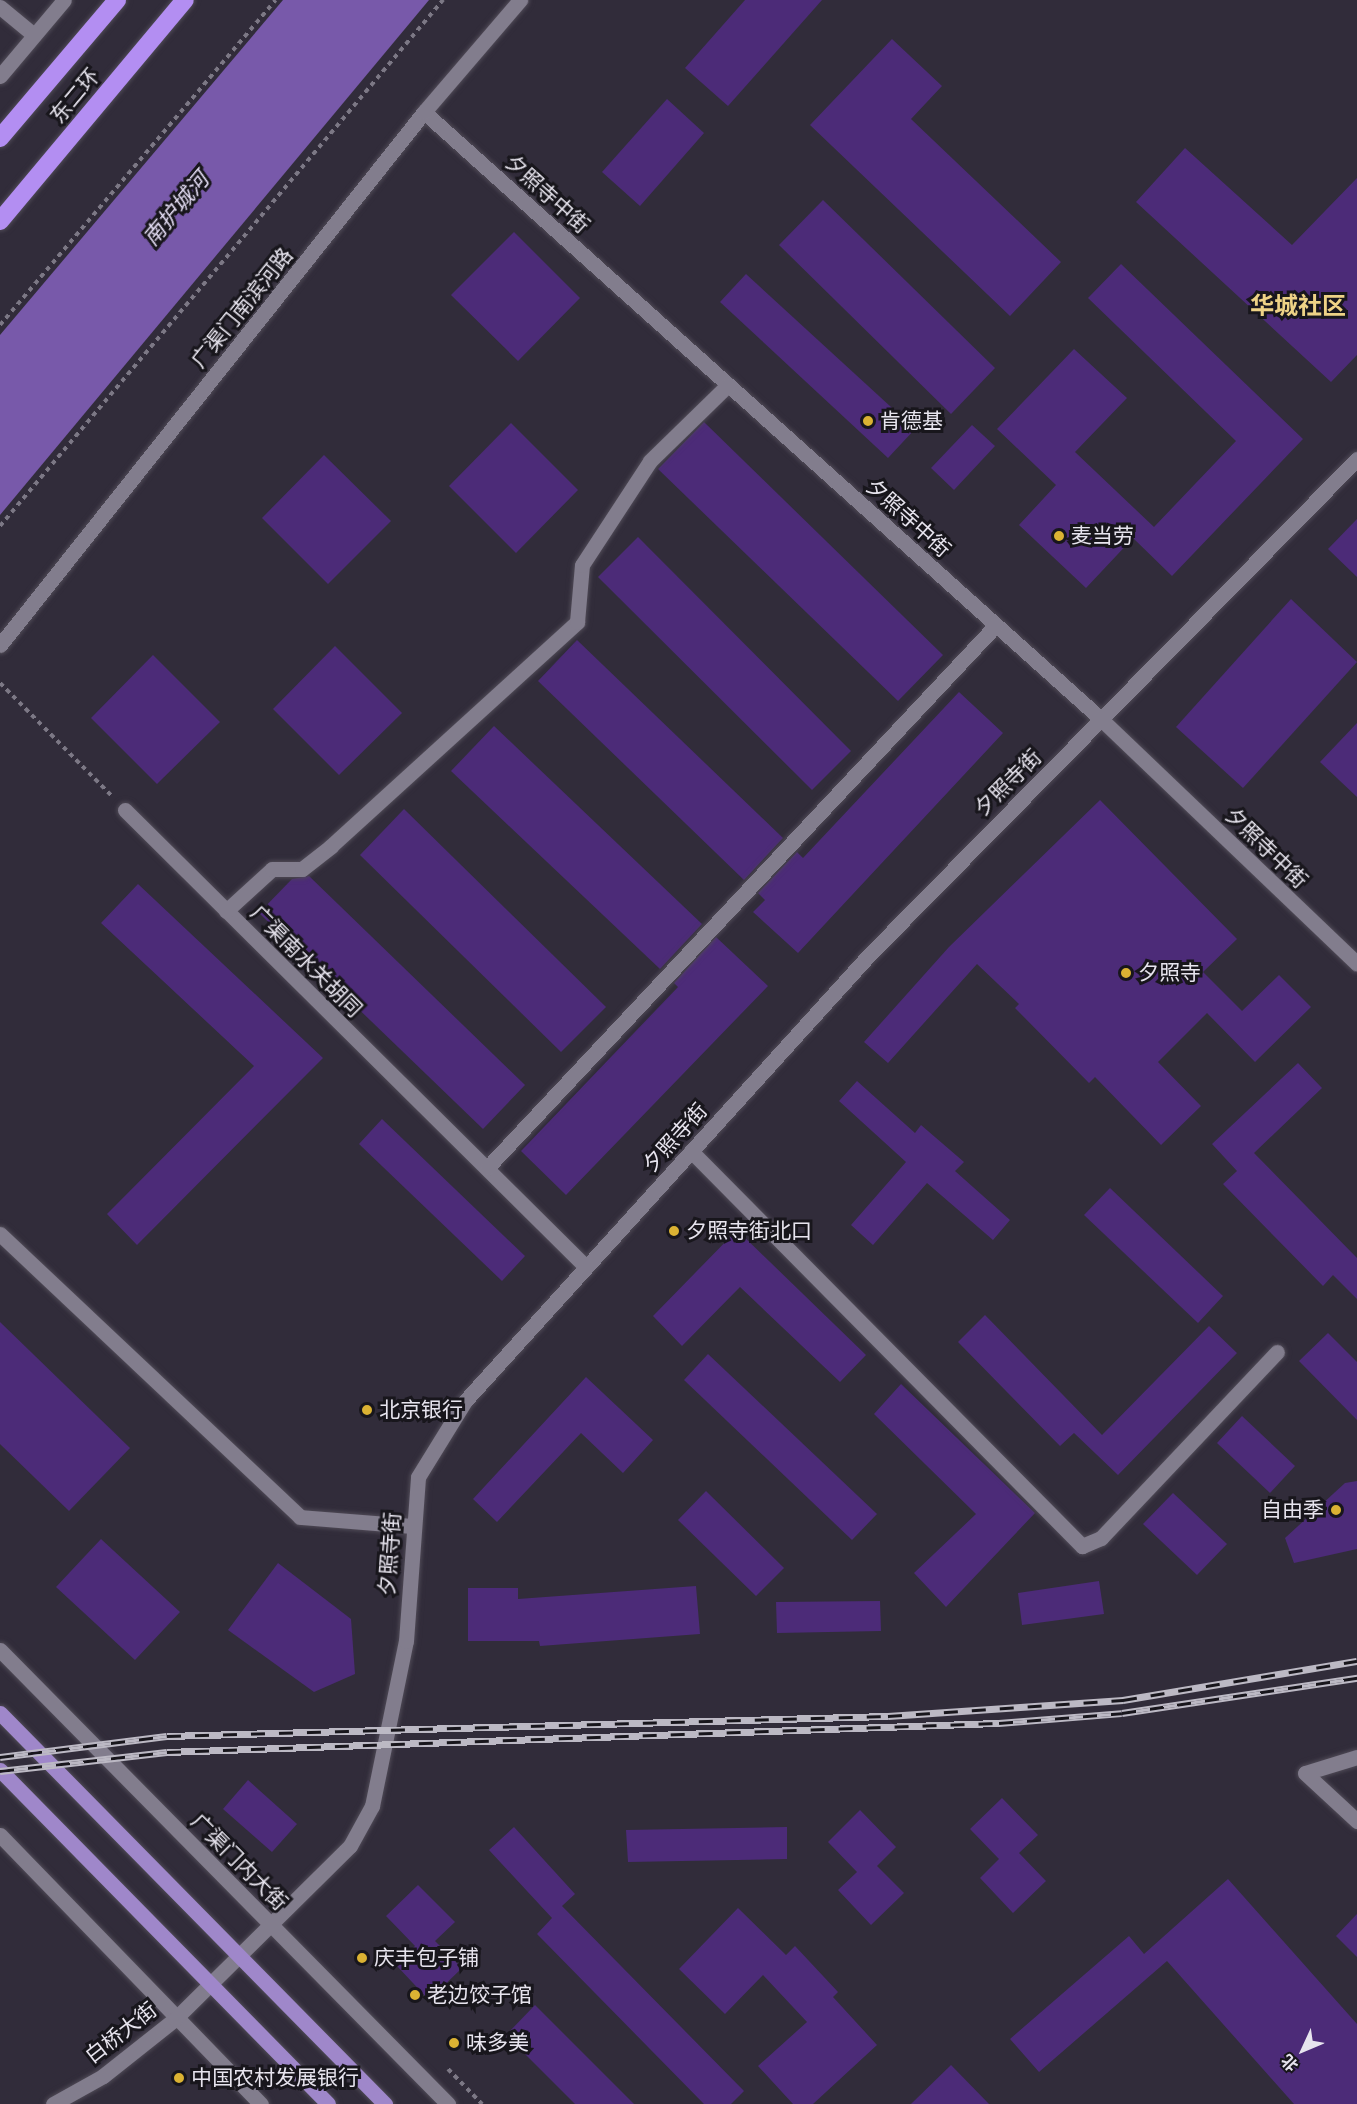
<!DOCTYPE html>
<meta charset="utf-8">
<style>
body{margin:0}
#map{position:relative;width:1357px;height:2104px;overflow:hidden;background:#312c3a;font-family:"Roboto Condensed","Noto Sans SC",sans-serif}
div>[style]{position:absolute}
.water>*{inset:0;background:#7859aa}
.building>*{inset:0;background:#4c2b78}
.path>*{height:4px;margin-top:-2px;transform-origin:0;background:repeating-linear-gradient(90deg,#7c7885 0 4.5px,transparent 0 9px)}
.roads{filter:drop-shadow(0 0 2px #4f4a56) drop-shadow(0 0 2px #4f4a56)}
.minor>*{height:15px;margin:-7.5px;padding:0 7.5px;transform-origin:7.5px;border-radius:7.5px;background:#827d8d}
.major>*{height:15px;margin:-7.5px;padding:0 7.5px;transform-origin:7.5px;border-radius:7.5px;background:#9f87ca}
.highway>*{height:18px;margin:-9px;padding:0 9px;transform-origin:9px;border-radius:9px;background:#b38ef2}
.rail>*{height:7px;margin-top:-3.5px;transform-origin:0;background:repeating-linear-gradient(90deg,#18161c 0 14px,#bcb9c4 0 28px);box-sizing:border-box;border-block:2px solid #bcb9c4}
.dots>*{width:16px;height:16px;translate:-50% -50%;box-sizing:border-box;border:3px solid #18161c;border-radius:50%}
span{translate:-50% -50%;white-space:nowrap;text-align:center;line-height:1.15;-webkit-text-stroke:6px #18161c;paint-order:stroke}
.street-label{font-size:21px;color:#e7e4ee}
.poi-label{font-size:21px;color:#e7e4ee}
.left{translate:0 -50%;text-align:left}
.right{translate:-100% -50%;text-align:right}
.water-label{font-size:22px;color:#e3dcf3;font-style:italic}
.quarter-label{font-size:24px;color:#eed286;font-weight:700}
.north{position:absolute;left:1273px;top:2020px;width:60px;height:60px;-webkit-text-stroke:4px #18161c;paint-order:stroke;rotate:226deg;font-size:16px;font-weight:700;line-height:24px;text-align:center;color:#e7e4ee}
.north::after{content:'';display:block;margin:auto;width:21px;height:27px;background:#e7e4ee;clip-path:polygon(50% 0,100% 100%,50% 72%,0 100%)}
</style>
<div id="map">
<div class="water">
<i style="clip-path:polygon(283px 0,429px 0,0 515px,0 335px)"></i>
</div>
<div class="building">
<i style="clip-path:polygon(745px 0,822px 0,728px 106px,685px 68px)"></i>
<i style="clip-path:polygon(892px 39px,942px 86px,911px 119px,1061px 262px,1010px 316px,810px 125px)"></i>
<i style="clip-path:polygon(667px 99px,704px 133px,640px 206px,602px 172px)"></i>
<i style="clip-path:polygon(1185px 148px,1292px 245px,1357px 178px,1357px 355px,1331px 382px,1136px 202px)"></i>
<i style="clip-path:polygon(823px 200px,995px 368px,951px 414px,779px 245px)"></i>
<i style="clip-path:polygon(514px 232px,580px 298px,518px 361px,451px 295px)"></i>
<i style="clip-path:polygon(1121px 264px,1303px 439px,1172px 576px,1133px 538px,1086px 588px,1019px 525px,1056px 485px,997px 429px,1074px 349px,1127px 398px,1075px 452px,1154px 527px,1236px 441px,1088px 298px)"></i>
<i style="clip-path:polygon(746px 274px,915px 429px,888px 458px,720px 302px)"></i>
<i style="clip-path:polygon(704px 422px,943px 655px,898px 701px,658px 469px)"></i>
<i style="clip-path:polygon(511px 423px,578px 490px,516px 553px,449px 486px)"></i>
<i style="clip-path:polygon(972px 425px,995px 446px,954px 490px,931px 468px)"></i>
<i style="clip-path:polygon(324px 455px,391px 521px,328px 584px,262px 518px)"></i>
<i style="clip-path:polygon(1357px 519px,1357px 577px,1328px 549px)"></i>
<i style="clip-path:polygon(638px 537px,851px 751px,812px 790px,598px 577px)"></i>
<i style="clip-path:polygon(1291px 599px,1357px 662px,1243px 788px,1176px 727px)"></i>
<i style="clip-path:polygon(577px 640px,783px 838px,744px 880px,538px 681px)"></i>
<i style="clip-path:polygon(335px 646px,402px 713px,339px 775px,273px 709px)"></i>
<i style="clip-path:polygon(153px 655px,220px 722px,157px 784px,91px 718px)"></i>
<i style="clip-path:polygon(959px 692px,1003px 733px,798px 953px,753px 912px,765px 900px,758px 893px,797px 852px,803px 858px)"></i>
<i style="clip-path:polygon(1357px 723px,1357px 797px,1320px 762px)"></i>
<i style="clip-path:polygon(494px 726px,702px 924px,660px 969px,451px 771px)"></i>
<i style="clip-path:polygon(1100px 800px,1237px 939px,1203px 972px,1242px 1011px,1279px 975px,1311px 1007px,1255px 1062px,1207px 1013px,1158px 1062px,1201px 1106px,1161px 1145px,1095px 1077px,1089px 1083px,1015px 1008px,1019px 1004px,977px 964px,888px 1063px,864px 1042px,949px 947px)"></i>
<i style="clip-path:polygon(404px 809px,606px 1007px,561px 1052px,360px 855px)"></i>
<i style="clip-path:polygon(309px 876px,525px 1085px,483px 1129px,259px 913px,292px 879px)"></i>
<i style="clip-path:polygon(138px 884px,323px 1058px,137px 1245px,107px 1214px,254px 1066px,101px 923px)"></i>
<i style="clip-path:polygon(716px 937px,768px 986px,566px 1195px,521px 1151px,678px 987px,674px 983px)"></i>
<i style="clip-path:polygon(1298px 1063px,1322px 1088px,1254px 1153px,1357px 1258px,1357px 1299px,1333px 1275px,1323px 1286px,1223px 1184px,1237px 1171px,1212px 1144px)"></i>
<i style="clip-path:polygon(857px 1081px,915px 1133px,921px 1125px,964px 1162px,955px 1171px,1010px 1220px,993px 1240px,927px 1183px,873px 1245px,851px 1225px,906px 1162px,839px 1101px)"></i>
<i style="clip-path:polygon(382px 1119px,525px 1256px,502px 1281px,359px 1144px)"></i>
<i style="clip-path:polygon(1110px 1188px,1223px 1296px,1198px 1323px,1084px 1215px)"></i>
<i style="clip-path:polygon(737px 1230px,866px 1355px,840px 1382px,740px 1287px,682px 1346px,653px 1316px)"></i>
<i style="clip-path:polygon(985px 1315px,1102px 1435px,1209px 1326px,1237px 1353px,1118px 1475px,1074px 1433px,1060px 1446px,958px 1342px)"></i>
<i style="clip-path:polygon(0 1322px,130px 1448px,69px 1511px,0 1444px)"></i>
<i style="clip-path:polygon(1328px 1333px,1357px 1362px,1357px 1420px,1299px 1361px)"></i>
<i style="clip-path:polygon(708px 1354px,877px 1514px,852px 1540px,684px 1380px)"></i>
<i style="clip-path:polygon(586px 1377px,653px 1440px,623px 1473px,581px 1433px,497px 1522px,473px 1499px)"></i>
<i style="clip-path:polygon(901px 1384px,1035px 1513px,946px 1607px,914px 1573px,976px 1514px,874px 1414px)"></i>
<i style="clip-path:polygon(1242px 1416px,1295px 1466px,1270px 1493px,1217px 1443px)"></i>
<i style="clip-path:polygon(1357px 1481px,1357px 1549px,1294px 1563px,1285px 1538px,1345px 1483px)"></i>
<i style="clip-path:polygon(706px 1491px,784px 1568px,756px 1596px,678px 1520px)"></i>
<i style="clip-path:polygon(1173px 1493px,1227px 1544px,1197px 1575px,1143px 1524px)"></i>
<i style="clip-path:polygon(101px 1539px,180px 1612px,135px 1660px,56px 1587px)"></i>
<i style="clip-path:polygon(278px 1563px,351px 1619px,355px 1674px,314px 1692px,228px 1630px)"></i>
<i style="clip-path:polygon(1099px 1581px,1104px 1614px,1022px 1625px,1018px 1593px)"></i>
<i style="clip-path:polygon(696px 1586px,700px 1634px,540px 1646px,539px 1641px,468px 1641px,468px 1588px,518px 1588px,518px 1599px)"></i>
<i style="clip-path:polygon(880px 1601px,881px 1631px,777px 1633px,776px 1602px)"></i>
<i style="clip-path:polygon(248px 1780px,297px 1824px,272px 1852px,223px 1809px)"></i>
<i style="clip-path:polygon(1002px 1798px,1038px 1835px,1019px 1853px,1046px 1881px,1013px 1913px,980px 1878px,999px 1859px,970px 1829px)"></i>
<i style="clip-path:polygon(860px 1810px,896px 1847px,877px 1866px,904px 1893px,871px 1925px,838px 1890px,857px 1872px,828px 1842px)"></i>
<i style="clip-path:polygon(514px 1827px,575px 1894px,562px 1906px,744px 2091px,731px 2104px,704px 2104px,537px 1934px,552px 1918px,489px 1850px)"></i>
<i style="clip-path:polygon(787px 1827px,787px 1859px,628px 1862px,626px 1830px)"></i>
<i style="clip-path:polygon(1228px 1879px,1357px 2024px,1357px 2104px,1294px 2104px,1167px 1961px,1039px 2072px,1010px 2039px,1129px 1936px,1144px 1954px)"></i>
<i style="clip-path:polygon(418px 1885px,455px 1922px,435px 1941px,462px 1968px,429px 2000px,396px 1965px,415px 1946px,386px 1916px)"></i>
<i style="clip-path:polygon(738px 1908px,786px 1955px,795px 1946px,838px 1992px,833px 1997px,877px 2045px,813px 2104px,793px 2104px,758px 2066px,807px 2022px,763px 1975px,725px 2014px,679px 1969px)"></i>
<i style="clip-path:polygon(1357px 1914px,1357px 1957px,1336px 1936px)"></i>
<i style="clip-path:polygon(535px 2005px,634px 2104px,575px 2104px,506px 2035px)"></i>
<i style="clip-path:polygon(951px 2065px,989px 2104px,911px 2104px)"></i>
</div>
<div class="path">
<i style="left:0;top:325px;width:426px;rotate:-49.7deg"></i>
<i style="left:0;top:526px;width:688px;rotate:-49.9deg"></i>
<i style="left:0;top:683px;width:162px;rotate:45.3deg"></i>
<i style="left:448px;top:2069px;width:49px;rotate:45.8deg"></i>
</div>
<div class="roads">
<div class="minor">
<i style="left:0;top:7px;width:44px;rotate:39.5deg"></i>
<i style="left:0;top:76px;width:99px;rotate:-49.9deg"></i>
<i style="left:424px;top:112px;width:909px;rotate:41.88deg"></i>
<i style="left:1101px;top:719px;width:354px;rotate:43.7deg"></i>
<i style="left:0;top:645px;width:681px;rotate:-51.5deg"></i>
<i style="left:424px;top:112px;width:148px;rotate:-49.4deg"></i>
<i style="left:125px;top:810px;width:649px;rotate:44.75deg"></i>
<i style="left:226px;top:911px;width:62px;rotate:-42.4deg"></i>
<i style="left:272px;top:869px;width:30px"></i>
<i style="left:302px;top:869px;width:37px;rotate:-38deg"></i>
<i style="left:331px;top:846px;width:333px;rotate:-42.3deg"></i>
<i style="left:577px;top:622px;width:57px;rotate:-85deg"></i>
<i style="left:582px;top:565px;width:124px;rotate:-56.8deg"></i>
<i style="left:650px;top:461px;width:109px;rotate:-44.3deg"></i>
<i style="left:691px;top:1151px;width:556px;rotate:45.29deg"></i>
<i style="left:1082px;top:1546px;width:21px;rotate:-23deg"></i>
<i style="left:1101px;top:1538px;width:256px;rotate:-46.6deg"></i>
<i style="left:487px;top:1168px;width:744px;rotate:-46.85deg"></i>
<i style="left:0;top:1234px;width:412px;rotate:43.3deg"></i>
<i style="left:300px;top:1517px;width:111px;rotate:4.6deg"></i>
<i style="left:0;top:1650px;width:638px;rotate:45.38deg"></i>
<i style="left:1357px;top:1757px;width:54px;rotate:162.9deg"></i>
<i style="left:1305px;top:1773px;width:71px;rotate:42.7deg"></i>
<i style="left:0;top:1835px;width:375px;rotate:45.9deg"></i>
<i style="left:53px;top:2104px;width:57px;rotate:-29.2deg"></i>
<i style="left:103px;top:2076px;width:92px;rotate:-38.4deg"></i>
<i style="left:175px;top:2019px;width:246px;rotate:-44.7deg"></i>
<i style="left:350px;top:1846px;width:46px;rotate:-61.2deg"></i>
<i style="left:372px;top:1806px;width:168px;rotate:-78.4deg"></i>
<i style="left:406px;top:1641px;width:164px;rotate:-85.8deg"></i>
<i style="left:418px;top:1477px;width:89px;rotate:-58.3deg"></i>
<i style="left:465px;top:1401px;width:602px;rotate:-47.83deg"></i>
<i style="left:869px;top:955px;width:696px;rotate:-45.47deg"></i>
</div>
<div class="major">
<i style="left:0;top:1713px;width:549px;rotate:45.44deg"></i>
<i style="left:0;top:1770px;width:468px;rotate:45.5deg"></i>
</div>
<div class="highway">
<i style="left:0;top:138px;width:181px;rotate:-49.7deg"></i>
<i style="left:0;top:221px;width:288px;rotate:-50.1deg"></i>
</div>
</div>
<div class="rail">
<i style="left:0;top:1757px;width:168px;rotate:-7.2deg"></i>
<i style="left:167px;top:1736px;width:721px;rotate:-1.59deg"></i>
<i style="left:888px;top:1716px;width:236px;rotate:-3.9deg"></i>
<i style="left:1123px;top:1700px;width:237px;rotate:-9.5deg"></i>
<i style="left:0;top:1771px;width:168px;rotate:-6.5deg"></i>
<i style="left:167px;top:1752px;width:833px;rotate:-2deg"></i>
<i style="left:999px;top:1723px;width:123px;rotate:-4.6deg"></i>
<i style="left:1122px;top:1713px;width:238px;rotate:-8.5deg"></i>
</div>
<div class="dots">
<i style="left:868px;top:421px;background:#dbb233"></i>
<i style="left:1059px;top:536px;background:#dbb233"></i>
<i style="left:1126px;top:973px;background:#dbb233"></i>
<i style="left:674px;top:1231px;background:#dbb233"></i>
<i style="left:367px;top:1410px;background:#dbb233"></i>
<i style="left:1336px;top:1510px;background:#dbb233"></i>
<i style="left:362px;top:1958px;background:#dbb233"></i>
<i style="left:415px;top:1995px;background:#dbb233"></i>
<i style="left:454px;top:2043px;background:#dbb233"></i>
<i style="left:179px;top:2078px;background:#dbb233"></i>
</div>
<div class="street-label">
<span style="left:75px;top:96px;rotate:-50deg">东二环</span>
<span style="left:547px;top:194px;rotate:42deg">夕照寺中街</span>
<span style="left:242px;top:308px;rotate:-51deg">广渠门南滨河路</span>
<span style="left:908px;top:518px;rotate:42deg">夕照寺中街</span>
<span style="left:1008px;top:783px;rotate:-45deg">夕照寺街</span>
<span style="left:1266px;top:848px;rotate:44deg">夕照寺中街</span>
<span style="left:306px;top:961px;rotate:45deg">广渠南水关胡同</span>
<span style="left:675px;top:1138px;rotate:-48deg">夕照寺街</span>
<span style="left:390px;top:1554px;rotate:-86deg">夕照寺街</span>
<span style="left:239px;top:1862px;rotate:45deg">广渠门内大街</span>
<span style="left:121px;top:2033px;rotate:-38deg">白桥大街</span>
</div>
<div class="poi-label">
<span class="left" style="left:880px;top:421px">肯德基</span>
<span class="left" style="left:1071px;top:536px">麦当劳</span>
<span class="left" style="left:1138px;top:973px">夕照寺</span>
<span class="left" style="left:686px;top:1231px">夕照寺街北口</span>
<span class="left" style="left:379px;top:1410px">北京银行</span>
<span class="right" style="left:1324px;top:1510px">自由季</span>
<span class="left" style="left:374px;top:1958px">庆丰包子铺</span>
<span class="left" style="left:427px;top:1995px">老边饺子馆</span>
<span class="left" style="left:466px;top:2043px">味多美</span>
<span class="left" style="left:191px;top:2078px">中国农村发展银行</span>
</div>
<div class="water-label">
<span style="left:176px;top:209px;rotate:-50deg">南护城河</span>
</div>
<div class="quarter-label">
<span style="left:1298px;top:307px">华城社区</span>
</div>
<div class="north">北</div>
</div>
